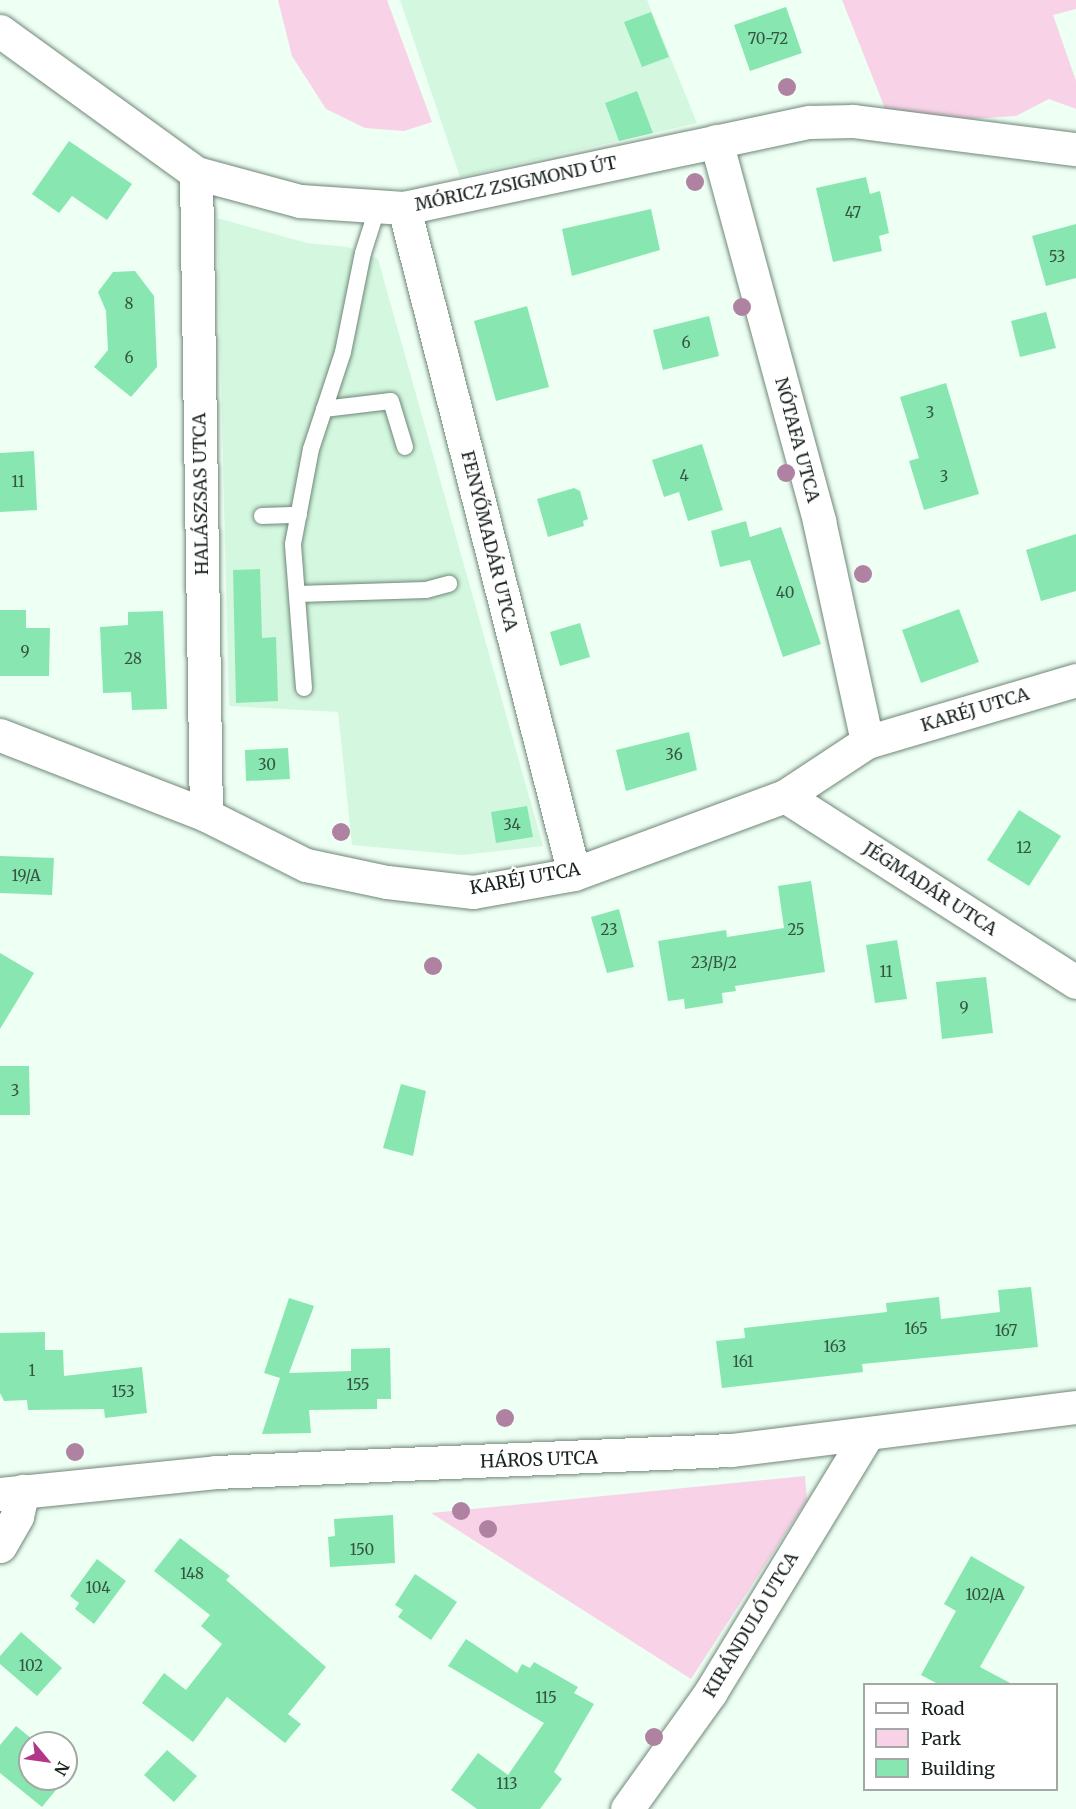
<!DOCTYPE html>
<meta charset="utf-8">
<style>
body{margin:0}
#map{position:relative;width:1076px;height:1809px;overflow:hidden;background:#eefff4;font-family:Merriweather,serif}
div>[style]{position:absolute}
.built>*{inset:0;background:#d4f7e0}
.green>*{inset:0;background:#f8d3e8}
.building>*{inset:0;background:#88e7b0}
.roads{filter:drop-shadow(0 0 2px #6f8878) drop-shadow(0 0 2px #6f8878)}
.service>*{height:16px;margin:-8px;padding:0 8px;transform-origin:8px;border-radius:8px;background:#fff}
.minor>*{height:33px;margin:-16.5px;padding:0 16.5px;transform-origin:16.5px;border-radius:16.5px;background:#fff}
.tertiary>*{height:33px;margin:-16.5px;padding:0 16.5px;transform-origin:16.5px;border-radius:16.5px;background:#fff}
.trees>*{width:18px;height:18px;margin:-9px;border-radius:50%;background:#b082a2}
span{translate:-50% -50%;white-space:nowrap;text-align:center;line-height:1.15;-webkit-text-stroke:4.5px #fff;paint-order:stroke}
.number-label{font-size:15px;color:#355442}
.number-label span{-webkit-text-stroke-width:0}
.street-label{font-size:18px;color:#19231d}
.legend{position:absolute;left:863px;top:1683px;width:195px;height:108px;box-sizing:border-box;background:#fff;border:2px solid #a3a7a5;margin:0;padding:8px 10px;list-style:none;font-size:18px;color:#19231d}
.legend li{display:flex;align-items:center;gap:12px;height:30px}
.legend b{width:30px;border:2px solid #a3a7a5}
.north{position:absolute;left:18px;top:1731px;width:60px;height:60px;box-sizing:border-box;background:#fff;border:2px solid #a3a7a5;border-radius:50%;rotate:119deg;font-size:16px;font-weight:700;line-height:24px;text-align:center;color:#19231d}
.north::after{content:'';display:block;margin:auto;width:21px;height:27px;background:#b23789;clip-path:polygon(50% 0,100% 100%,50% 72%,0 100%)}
</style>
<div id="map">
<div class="built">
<i style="clip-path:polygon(400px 0,647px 0,697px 123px,460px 177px)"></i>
<i style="clip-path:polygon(217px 218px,307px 243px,347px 247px,378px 259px,543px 846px,462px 855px,352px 845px,338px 712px,229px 706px)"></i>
</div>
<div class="green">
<i style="clip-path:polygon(278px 0,387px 0,432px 122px,404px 131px,365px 128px,326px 109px,292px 56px)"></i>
<i style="clip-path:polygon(842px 0,1076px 0,1076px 9px,1053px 15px,1076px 81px,1076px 109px,1049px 99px,1016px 116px,971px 119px,886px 111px)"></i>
<i style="clip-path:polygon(805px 1476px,807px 1500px,691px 1679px,431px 1513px)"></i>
</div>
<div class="building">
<i style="clip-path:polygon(786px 7px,802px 53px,750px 71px,734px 25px)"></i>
<i style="clip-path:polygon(651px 12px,669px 57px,642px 67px,624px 22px)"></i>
<i style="clip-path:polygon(637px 91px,653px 133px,619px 141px,605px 103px)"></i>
<i style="clip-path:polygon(69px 141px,132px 184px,107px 220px,72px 196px,59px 213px,32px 194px)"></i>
<i style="clip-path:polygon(866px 177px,870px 194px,880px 191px,889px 233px,879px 236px,882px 251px,833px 262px,816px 188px)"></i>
<i style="clip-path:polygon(651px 209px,660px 250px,572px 276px,562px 229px)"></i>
<i style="clip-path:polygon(1076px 224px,1076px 278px,1046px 286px,1032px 236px)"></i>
<i style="clip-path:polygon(135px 271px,154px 296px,157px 367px,131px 397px,94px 367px,108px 350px,106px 311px,98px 292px,113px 272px)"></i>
<i style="clip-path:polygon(527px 306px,549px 387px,496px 401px,474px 321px)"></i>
<i style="clip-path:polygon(1046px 312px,1056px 348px,1020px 357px,1011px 321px)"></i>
<i style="clip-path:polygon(709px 316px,719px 356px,663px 370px,653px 330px)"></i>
<i style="clip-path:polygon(946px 383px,979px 494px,924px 510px,909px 461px,919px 458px,900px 397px)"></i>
<i style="clip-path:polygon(702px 444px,723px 510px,688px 521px,679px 492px,664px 497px,652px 460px)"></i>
<i style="clip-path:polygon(34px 451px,37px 510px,0 512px,0 453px)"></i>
<i style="clip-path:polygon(574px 488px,580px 491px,588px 519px,583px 521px,584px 526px,548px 537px,537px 499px)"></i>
<i style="clip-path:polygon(746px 521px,750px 537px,781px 527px,821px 644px,783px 657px,750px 560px,720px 567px,711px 531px)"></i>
<i style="clip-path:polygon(1076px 534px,1076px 591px,1041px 601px,1026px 550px)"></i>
<i style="clip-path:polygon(260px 569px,262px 638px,276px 637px,278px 701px,236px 703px,233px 570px)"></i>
<i style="clip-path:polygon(959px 609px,979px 662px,921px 683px,902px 630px)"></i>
<i style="clip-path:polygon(0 610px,26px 610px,26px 628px,50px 628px,49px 676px,0 676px)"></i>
<i style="clip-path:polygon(163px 611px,167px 709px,132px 710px,131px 692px,103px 693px,100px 627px,128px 625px,128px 612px)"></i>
<i style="clip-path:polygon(580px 623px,590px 657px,560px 666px,550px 632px)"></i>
<i style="clip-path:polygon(689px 732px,697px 770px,626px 791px,616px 750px)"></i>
<i style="clip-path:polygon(288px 748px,290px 779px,246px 781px,245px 750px)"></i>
<i style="clip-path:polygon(527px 806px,533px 837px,496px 843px,491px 812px)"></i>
<i style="clip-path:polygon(1019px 810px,1061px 836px,1029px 886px,987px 860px)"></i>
<i style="clip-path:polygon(0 856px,54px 858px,52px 895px,0 893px)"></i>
<i style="clip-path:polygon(811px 881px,825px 972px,735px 986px,736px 991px,722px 993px,723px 1003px,685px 1009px,684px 999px,668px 1001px,658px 941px,726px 930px,727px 937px,784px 928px,778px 886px)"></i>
<i style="clip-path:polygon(619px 909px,634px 967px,607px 973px,591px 917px)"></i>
<i style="clip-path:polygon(897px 940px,907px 999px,875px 1003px,866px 945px)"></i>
<i style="clip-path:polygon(0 953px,34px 973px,0 1029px)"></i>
<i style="clip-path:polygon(986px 977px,993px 1033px,942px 1039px,936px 982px)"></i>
<i style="clip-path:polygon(0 1066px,29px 1066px,30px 1115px,0 1115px)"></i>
<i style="clip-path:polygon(401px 1084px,426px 1091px,413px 1156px,383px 1148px)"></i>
<i style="clip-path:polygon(1031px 1287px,1038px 1347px,862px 1364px,863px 1372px,722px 1388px,716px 1341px,745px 1338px,744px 1328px,887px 1312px,886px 1303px,939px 1297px,941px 1319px,1000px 1312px,998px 1290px)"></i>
<i style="clip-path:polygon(289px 1298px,314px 1306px,289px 1373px,351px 1371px,351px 1349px,390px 1348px,391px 1399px,377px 1399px,377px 1409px,309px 1410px,311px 1433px,262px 1434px,280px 1378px,264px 1373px)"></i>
<i style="clip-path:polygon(45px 1332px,45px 1350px,63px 1350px,64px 1376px,142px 1367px,147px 1413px,105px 1418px,104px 1409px,28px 1410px,27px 1400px,4px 1401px,0 1393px,0 1333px)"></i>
<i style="clip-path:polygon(393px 1515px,395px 1563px,330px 1567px,328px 1537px,335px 1536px,334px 1519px)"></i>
<i style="clip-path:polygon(180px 1538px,230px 1576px,226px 1580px,326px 1667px,288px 1714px,301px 1724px,285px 1743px,227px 1697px,193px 1742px,142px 1703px,164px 1673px,186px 1690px,222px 1644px,201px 1626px,210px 1615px,154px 1571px)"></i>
<i style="clip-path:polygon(971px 1556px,1025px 1587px,980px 1667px,1012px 1684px,938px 1684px,921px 1675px,956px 1611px,944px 1604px)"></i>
<i style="clip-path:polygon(97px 1559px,126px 1581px,94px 1624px,75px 1609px,79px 1603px,70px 1596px)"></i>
<i style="clip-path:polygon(415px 1574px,457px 1602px,431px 1640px,398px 1617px,403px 1610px,395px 1605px)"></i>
<i style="clip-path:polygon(21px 1632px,62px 1668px,37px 1696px,0 1664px,0 1656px)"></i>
<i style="clip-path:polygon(466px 1639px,517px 1673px,522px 1664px,530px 1668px,534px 1662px,578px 1687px,574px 1693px,594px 1704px,554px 1772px,562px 1779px,540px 1809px,477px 1809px,451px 1790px,478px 1753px,508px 1775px,544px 1723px,448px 1666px)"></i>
<i style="clip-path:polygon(16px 1726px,37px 1743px,30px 1743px,30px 1779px,65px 1779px,42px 1807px,0 1773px,0 1745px)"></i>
<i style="clip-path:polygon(167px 1750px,197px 1776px,174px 1802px,144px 1775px)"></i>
</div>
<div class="roads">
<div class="service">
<i style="left:324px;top:409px;width:67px;rotate:-6.8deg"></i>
<i style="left:391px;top:401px;width:48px;rotate:73.1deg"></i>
<i style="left:262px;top:516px;width:37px;rotate:-2deg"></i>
<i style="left:298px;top:594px;width:128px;rotate:-1.8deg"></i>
<i style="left:426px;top:590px;width:24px;rotate:-15deg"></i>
<i style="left:304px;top:688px;width:144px;rotate:-94.4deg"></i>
<i style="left:293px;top:544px;width:97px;rotate:-79.3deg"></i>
<i style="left:311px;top:449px;width:102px;rotate:-71.7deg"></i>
<i style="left:343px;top:352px;width:101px;rotate:-78.6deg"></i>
<i style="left:363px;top:253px;width:49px;rotate:-72.3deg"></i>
</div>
<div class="minor">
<i style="left:0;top:31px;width:242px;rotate:35.9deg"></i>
<i style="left:196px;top:173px;width:108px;rotate:15.1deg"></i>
<i style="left:300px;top:201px;width:104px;rotate:3.9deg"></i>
<i style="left:404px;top:208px;width:415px;rotate:-12deg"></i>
<i style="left:810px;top:122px;width:43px;rotate:-1.3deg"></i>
<i style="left:853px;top:121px;width:225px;rotate:7.2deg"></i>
<i style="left:716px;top:141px;width:394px;rotate:74.8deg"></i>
<i style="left:819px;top:521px;width:226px;rotate:77.7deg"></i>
<i style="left:196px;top:173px;width:642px;rotate:89.11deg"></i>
<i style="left:404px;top:208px;width:687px;rotate:75.68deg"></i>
<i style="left:0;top:735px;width:221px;rotate:21.2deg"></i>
<i style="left:206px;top:815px;width:112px;rotate:26.6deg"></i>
<i style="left:306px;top:865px;width:83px;rotate:11.9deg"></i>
<i style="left:387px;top:882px;width:87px;rotate:6.6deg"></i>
<i style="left:473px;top:892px;width:103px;rotate:-10.1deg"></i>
<i style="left:574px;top:874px;width:225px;rotate:-20.3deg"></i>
<i style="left:785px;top:796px;width:98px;rotate:-33.4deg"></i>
<i style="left:867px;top:742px;width:218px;rotate:-16.5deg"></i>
<i style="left:785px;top:796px;width:345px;rotate:32.6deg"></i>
<i style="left:0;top:1546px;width:34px;rotate:-60deg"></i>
<i style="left:17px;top:1516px;width:26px;rotate:-77deg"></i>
<i style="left:627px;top:1809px;width:143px;rotate:-54.4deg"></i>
<i style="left:710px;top:1693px;width:301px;rotate:-58.7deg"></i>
</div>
<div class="tertiary">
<i style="left:0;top:1494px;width:217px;rotate:-5.8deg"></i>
<i style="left:216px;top:1472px;width:515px;rotate:-2.45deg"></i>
<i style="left:731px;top:1450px;width:348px;rotate:-7.1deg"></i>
</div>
</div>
<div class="trees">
<i style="left:787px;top:87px"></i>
<i style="left:695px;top:182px"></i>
<i style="left:742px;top:307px"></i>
<i style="left:786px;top:473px"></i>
<i style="left:863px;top:574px"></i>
<i style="left:341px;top:832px"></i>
<i style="left:433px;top:966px"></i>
<i style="left:505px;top:1418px"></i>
<i style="left:75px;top:1452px"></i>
<i style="left:461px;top:1511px"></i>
<i style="left:488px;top:1529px"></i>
<i style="left:654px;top:1737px"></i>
</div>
<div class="number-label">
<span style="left:768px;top:39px">70-72</span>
<span style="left:853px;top:213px">47</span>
<span style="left:1057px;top:257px">53</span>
<span style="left:129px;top:304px">8</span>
<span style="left:686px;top:343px">6</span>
<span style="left:129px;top:358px">6</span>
<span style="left:930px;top:413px">3</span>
<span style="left:684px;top:476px">4</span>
<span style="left:944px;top:477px">3</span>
<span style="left:18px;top:482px">11</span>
<span style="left:785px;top:593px">40</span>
<span style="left:25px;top:652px">9</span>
<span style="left:133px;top:659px">28</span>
<span style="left:674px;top:755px">36</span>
<span style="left:267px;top:765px">30</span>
<span style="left:512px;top:825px">34</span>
<span style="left:1024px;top:848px">12</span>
<span style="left:26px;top:876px">19/A</span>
<span style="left:609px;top:930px">23</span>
<span style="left:796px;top:930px">25</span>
<span style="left:714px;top:963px">23/B/2</span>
<span style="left:886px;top:972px">11</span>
<span style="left:964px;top:1008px">9</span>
<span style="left:15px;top:1091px">3</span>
<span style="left:916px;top:1329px">165</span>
<span style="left:1006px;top:1331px">167</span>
<span style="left:835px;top:1347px">163</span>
<span style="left:743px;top:1362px">161</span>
<span style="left:32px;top:1371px">1</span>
<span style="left:358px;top:1385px">155</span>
<span style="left:123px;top:1392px">153</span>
<span style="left:362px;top:1550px">150</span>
<span style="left:192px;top:1574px">148</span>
<span style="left:98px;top:1588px">104</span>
<span style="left:985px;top:1595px">102/A</span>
<span style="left:31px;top:1666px">102</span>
<span style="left:546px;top:1698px">115</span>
<span style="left:507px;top:1784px">113</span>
</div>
<div class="street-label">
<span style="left:516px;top:184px;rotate:-12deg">MÓRICZ ZSIGMOND ÚT</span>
<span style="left:797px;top:440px;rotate:75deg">NÓTAFA UTCA</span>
<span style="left:201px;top:494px;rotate:-91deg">HALÁSZSAS UTCA</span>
<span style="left:489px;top:541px;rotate:76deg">FENYŐMADÁR UTCA</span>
<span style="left:975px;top:710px;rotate:-17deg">KARÉJ UTCA</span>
<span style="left:525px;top:879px;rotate:-10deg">KARÉJ UTCA</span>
<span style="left:930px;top:889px;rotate:33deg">JÉGMADÁR UTCA</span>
<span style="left:539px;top:1460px;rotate:-2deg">HÁROS UTCA</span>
<span style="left:751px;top:1625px;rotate:-59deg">KIRÁNDULÓ UTCA</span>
</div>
<ul class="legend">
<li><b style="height:8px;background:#fff"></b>Road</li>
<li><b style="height:16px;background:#f8d3e8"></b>Park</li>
<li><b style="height:16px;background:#88e7b0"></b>Building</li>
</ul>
<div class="north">N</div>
</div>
